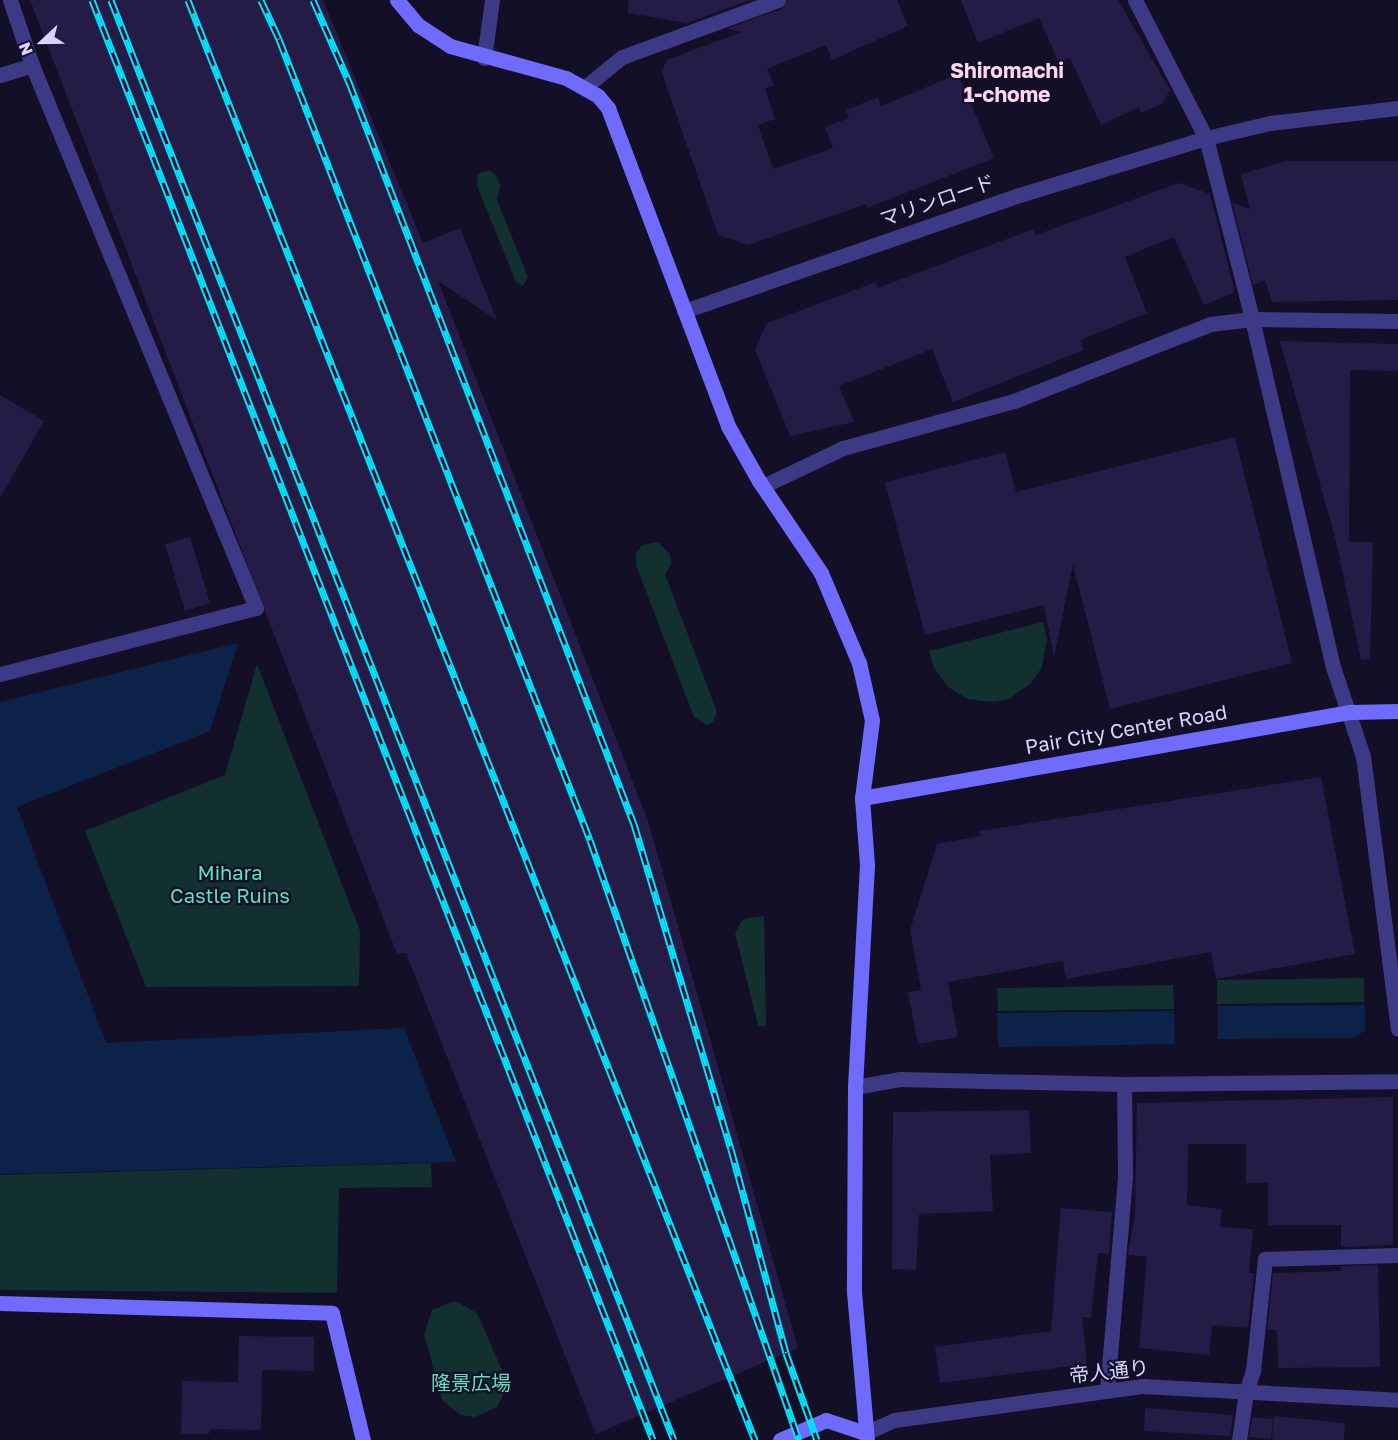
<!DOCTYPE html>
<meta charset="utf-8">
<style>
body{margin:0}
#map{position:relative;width:1398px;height:1440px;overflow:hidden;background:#130f26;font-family:"Golos Text","Noto Sans JP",sans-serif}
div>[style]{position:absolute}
.green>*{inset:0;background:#12302f}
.water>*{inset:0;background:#0c2248}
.building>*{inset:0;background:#241b47}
.street>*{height:15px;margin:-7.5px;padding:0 7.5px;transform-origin:7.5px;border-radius:7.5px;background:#3d3a85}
.secondary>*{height:15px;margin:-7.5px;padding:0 7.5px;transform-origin:7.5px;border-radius:7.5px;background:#6f6bff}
.rail>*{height:7px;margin-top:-3.5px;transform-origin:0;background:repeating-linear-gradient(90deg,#130f26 0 14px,#00e5ff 0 28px);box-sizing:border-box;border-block:2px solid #00e5ff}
span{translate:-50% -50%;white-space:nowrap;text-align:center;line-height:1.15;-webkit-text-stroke:4.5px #130f26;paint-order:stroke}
.street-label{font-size:20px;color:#d9d4ff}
.park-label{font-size:20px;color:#5fe0c0}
.neighbourhood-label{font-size:21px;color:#ffd6f0;font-weight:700}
.north{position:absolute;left:12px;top:12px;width:60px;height:60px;-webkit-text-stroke:4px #130f26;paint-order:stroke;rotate:248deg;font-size:16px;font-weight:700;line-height:24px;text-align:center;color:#d9d4ff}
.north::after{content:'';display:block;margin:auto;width:21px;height:27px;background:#d9d4ff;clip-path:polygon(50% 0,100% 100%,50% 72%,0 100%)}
</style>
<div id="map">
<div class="green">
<i style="clip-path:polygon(488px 170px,495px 174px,500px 185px,497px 200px,528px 277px,523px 286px,516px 282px,477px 186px,478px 174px)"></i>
<i style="clip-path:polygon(658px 542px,670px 554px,671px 565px,665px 574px,717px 712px,713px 722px,707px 725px,694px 717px,636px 565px,636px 554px,642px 545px)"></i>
<i style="clip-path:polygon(1043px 622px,1047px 640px,1042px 667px,1031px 683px,1009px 699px,991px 702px,968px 699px,948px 687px,934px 668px,929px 651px)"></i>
<i style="clip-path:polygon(257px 664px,360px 931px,359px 986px,146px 987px,85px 831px,225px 775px)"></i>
<i style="clip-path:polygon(764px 916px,766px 1025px,763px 1027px,758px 1025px,735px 933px,743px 919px)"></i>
<i style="clip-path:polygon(1364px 978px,1364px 1002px,1217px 1004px,1217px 980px)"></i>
<i style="clip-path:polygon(1173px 985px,1174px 1009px,998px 1011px,997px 988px)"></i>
<i style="clip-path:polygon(431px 1163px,432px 1187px,339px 1188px,337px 1293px,0 1290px,0 1175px)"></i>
<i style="clip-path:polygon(455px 1301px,477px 1313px,505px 1377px,504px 1393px,497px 1407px,475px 1417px,460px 1415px,442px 1400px,424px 1334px,432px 1310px)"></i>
</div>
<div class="water">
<i style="clip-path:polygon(238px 643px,210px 731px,17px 807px,106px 1043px,404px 1028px,456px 1162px,0 1174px,0 702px)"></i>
<i style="clip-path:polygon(1365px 1005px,1365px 1031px,1352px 1038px,1218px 1039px,1218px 1006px)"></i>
<i style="clip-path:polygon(1174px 1011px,1175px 1044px,998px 1047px,997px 1013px)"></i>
</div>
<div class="building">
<i style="clip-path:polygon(30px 0,323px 0,423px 243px,460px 228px,497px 320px,438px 281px,648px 821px,798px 1348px,596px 1434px,406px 953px,397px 954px)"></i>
<i style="clip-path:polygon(629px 0,750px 0,687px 23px,628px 13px)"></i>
<i style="clip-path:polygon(788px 0,897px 0,908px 26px,832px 60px,826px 45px,767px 69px,774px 85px,765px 89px,775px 119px,758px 125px,773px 169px,833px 148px,825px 127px,849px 118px,846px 110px,878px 97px,881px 106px,958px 74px,994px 158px,867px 208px,866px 204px,748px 245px,718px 235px,662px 73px,666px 60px,742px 32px,726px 29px,781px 9px)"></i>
<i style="clip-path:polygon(961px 0,1118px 0,1170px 90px,1162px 104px,1141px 113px,1139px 107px,1101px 125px,1070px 58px,1059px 63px,1039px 18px,978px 43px)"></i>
<i style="clip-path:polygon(1286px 161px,1398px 161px,1398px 300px,1272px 302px,1265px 280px,1253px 285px,1232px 203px,1250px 209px,1241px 174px)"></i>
<i style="clip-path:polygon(1179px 183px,1210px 194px,1235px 292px,1204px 305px,1174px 237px,1125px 257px,1147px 313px,1080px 340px,1084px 350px,953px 402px,932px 349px,839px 386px,854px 422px,790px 436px,755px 349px,767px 323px,876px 282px,878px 288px,1033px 229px,1036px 235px)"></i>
<i style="clip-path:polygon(1280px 341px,1398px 344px,1398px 371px,1350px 370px,1349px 542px,1373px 542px,1370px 659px,1361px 660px,1336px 541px)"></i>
<i style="clip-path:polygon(0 395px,44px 421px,0 498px)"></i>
<i style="clip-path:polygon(1235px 437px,1292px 663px,1110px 709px,1073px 565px,1054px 657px,1044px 605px,925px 635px,885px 482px,1005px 452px,1016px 492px)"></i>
<i style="clip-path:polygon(190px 537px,210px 603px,185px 611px,165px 544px)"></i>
<i style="clip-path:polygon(1321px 777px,1355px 954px,1216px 979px,1211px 952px,1066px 979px,1063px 961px,948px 982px,958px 1037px,918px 1044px,908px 992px,921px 990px,910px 930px,937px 844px,981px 836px,980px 831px)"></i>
<i style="clip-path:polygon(1393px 1097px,1393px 1245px,1341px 1247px,1341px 1225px,1268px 1225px,1268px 1183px,1246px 1183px,1246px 1144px,1188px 1144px,1187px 1205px,1222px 1209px,1220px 1227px,1253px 1229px,1249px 1273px,1254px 1273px,1248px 1328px,1212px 1325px,1209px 1355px,1139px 1348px,1147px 1257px,1128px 1255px,1135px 1214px,1137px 1103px)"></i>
<i style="clip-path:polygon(1029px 1110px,1031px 1153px,990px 1155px,993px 1211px,919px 1214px,916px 1270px,892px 1269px,893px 1112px)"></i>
<i style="clip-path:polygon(1061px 1208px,1112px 1212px,1109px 1254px,1098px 1253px,1091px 1318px,1082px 1317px,1087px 1364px,940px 1383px,935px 1347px,1051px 1331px)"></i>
<i style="clip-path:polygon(1378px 1265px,1380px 1367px,1278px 1368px,1277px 1330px,1267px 1330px,1273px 1273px,1341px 1271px,1341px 1266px)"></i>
<i style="clip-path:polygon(239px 1336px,314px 1337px,314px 1371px,262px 1370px,261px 1430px,209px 1429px,209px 1434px,181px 1434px,182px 1381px,238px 1382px)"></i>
<i style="clip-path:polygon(1145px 1408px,1233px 1415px,1230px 1436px,1144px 1431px)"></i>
<i style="clip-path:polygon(1274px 1416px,1345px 1423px,1344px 1440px,1272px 1440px)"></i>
<i style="clip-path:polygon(1252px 1417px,1273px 1419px,1271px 1439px,1249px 1437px)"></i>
</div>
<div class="street">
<i style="left:1135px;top:0;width:155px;rotate:62.8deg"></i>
<i style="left:1206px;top:138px;width:187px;rotate:75.7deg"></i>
<i style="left:1252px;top:319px;width:357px;rotate:76.9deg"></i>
<i style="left:1333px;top:667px;width:94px;rotate:71.4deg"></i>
<i style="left:1363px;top:756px;width:275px;rotate:82.7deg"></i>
<i style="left:484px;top:58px;width:59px;rotate:-82.1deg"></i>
<i style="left:0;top:75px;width:34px;rotate:-17deg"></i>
<i style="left:585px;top:87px;width:48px;rotate:-39deg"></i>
<i style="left:622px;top:57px;width:166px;rotate:-20.1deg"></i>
<i style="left:684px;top:311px;width:351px;rotate:-19.1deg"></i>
<i style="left:1016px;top:196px;width:199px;rotate:-17deg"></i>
<i style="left:1206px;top:138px;width:66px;rotate:-13.2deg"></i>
<i style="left:1270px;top:123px;width:129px;rotate:-6.7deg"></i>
<i style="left:763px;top:486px;width:89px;rotate:-25.4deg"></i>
<i style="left:843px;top:448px;width:177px;rotate:-15.4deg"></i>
<i style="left:1014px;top:401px;width:211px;rotate:-21.4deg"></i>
<i style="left:1210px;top:324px;width:42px;rotate:-6.8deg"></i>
<i style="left:1252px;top:319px;width:146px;rotate:0.8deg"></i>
<i style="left:0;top:674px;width:264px;rotate:-14.5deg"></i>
<i style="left:256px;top:608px;width:587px;rotate:-112.42deg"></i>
<i style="left:32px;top:65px;width:69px;rotate:-108.7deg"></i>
<i style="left:855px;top:1087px;width:46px;rotate:-10.1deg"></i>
<i style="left:900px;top:1079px;width:224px;rotate:1.3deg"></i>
<i style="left:1124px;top:1084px;width:274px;rotate:-0.6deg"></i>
<i style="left:1107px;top:1391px;width:217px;rotate:-85.2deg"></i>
<i style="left:1125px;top:1175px;width:91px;rotate:-90.6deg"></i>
<i style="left:865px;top:1433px;width:32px;rotate:-24deg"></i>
<i style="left:894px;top:1420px;width:250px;rotate:-7.8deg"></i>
<i style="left:1142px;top:1386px;width:256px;rotate:3.1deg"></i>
<i style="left:1239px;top:1440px;width:49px;rotate:-81.7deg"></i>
<i style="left:1246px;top:1392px;width:22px;rotate:-72deg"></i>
<i style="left:1253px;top:1371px;width:113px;rotate:-83.9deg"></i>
<i style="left:1265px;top:1259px;width:133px;rotate:-1.7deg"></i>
</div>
<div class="secondary">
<i style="left:397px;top:0;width:33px;rotate:50deg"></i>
<i style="left:418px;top:25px;width:38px;rotate:33deg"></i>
<i style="left:450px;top:46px;width:120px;rotate:15.4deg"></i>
<i style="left:566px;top:78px;width:37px;rotate:29deg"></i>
<i style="left:598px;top:96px;width:16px;rotate:50deg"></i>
<i style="left:608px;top:108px;width:340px;rotate:69.3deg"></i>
<i style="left:728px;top:426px;width:63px;rotate:60.6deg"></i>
<i style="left:759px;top:481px;width:111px;rotate:56deg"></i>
<i style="left:821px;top:573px;width:98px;rotate:67.1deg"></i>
<i style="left:859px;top:663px;width:58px;rotate:77.2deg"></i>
<i style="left:872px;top:720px;width:79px;rotate:97.3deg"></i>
<i style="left:862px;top:798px;width:67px;rotate:85.7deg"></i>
<i style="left:867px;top:865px;width:222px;rotate:93.1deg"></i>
<i style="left:855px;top:1087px;width:205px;rotate:90.3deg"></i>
<i style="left:854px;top:1292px;width:149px;rotate:85deg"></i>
<i style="left:862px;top:798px;width:497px;rotate:-10deg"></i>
<i style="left:1352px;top:712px;width:46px;rotate:-1.2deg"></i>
<i style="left:0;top:1303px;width:332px;rotate:1.7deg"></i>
<i style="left:332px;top:1313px;width:131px;rotate:76.3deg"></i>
<i style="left:780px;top:1440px;width:50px;rotate:-23.5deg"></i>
<i style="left:826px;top:1420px;width:41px;rotate:18.4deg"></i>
</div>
<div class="rail">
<i style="left:92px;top:0;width:1545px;rotate:68.71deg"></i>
<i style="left:111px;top:0;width:1546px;rotate:68.65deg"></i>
<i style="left:188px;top:0;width:1548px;rotate:68.51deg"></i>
<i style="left:261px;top:0;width:43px;rotate:65.2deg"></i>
<i style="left:279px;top:39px;width:859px;rotate:68.78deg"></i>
<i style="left:590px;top:840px;width:635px;rotate:70.8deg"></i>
<i style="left:313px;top:0;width:90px;rotate:66.3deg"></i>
<i style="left:349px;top:82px;width:795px;rotate:68.99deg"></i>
<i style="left:634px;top:824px;width:339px;rotate:73.4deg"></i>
<i style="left:731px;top:1149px;width:211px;rotate:74.9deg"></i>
<i style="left:786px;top:1353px;width:92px;rotate:70.4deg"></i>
</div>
<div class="street-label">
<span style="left:937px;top:200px;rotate:-19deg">マリンロード</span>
<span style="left:1126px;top:729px;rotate:-10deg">Pair City Center Road</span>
<span style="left:1109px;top:1371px;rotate:-6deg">帝人通り</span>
</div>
<div class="park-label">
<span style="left:230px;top:884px">Mihara<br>Castle Ruins</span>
<span style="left:471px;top:1382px">隆景広場</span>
</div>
<div class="neighbourhood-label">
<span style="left:1007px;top:82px">Shiromachi<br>1-chome</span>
</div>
<div class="north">N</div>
</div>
